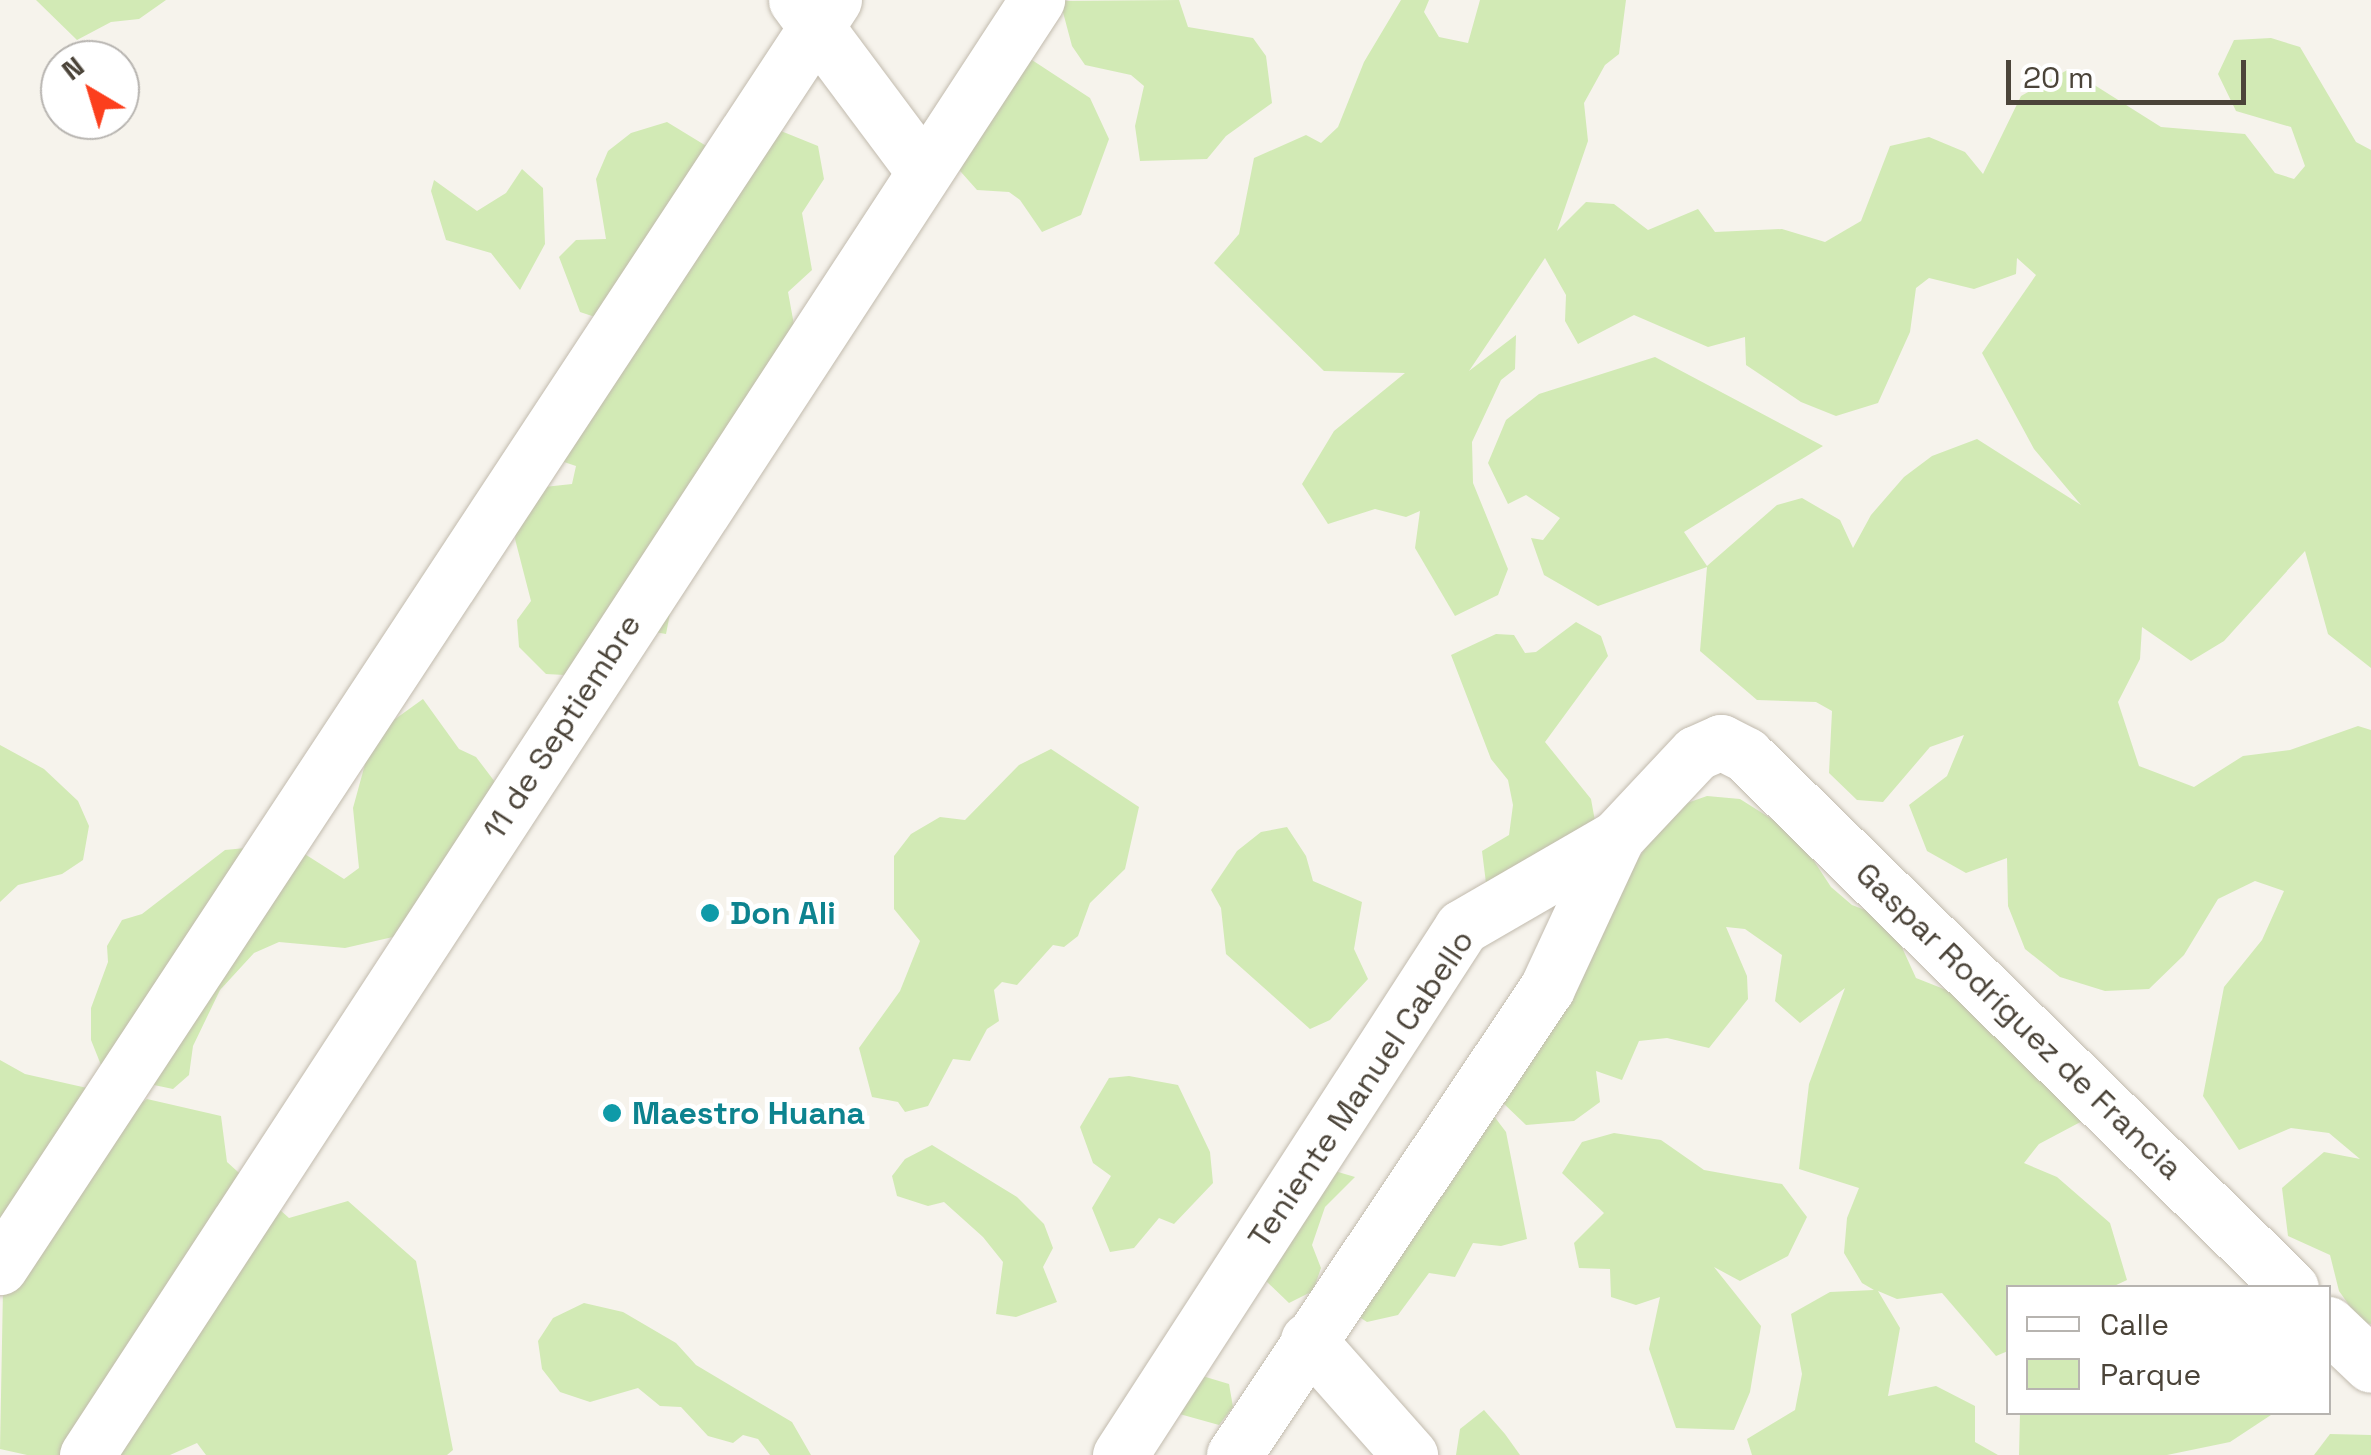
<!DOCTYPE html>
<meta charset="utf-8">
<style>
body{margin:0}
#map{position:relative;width:2371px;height:1455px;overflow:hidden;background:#f6f3ec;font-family:"Space Grotesk",sans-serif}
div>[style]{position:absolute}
.green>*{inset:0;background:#d2eab5}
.roads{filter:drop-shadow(0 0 2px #c2bbae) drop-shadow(0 0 2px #c2bbae)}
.minor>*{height:55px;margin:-27.5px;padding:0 27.5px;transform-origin:27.5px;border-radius:27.5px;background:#fff}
.dots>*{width:28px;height:28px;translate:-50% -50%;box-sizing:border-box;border:5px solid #fff;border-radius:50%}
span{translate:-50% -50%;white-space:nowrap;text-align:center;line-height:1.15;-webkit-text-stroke:10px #fff;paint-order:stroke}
.street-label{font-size:32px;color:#4b4439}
.culture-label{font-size:32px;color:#0d838f;font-weight:700}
.left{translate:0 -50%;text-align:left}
.legend{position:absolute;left:2006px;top:1285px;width:325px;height:130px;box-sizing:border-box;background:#fff;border:2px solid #b7b4b0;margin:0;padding:12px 18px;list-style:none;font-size:30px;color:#4b4439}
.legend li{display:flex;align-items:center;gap:20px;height:50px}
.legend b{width:50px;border:2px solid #b7b4b0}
.north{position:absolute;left:40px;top:40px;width:100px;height:100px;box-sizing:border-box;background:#fff;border:2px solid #b7b4b0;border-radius:50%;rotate:322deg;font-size:28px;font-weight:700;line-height:40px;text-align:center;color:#4b4439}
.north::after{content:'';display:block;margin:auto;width:35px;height:45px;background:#fc3f1d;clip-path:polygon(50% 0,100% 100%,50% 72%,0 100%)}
.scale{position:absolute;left:2006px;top:60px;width:240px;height:45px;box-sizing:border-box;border:5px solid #4b4439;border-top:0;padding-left:12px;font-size:30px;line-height:35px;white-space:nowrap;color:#4b4439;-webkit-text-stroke:8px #fff;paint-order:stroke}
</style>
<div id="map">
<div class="green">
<i style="clip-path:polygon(36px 0,166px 0,139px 19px,111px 22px,77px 40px)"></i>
<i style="clip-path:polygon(1179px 0,1188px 27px,1253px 38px,1266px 56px,1272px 103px,1226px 136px,1207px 159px,1140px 161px,1135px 126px,1144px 86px,1131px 75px,1085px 65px,1072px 46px,1060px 1px)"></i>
<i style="clip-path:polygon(1401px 0,1429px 0,1424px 12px,1439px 37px,1468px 43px,1480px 0,1626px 0,1619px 54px,1605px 65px,1584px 103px,1588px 141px,1557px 231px,1586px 202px,1614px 204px,1648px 230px,1698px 209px,1715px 232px,1782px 229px,1825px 242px,1861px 221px,1890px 146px,1929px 137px,1965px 152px,1983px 174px,2021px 96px,2069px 69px,2161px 127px,2245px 134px,2275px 173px,2294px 179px,2305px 166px,2291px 127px,2236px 111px,2218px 74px,2234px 40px,2271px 38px,2300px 47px,2356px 142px,2371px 150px,2371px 668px,2328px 634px,2305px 551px,2224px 641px,2191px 661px,2142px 627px,2140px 659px,2118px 702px,2139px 766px,2194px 787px,2243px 756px,2290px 750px,2358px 726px,2371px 730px,2371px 1324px,2361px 1322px,2339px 1291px,2330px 1255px,2288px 1236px,2282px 1188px,2324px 1152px,2360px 1159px,2329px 1133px,2291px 1128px,2239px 1150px,2203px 1096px,2224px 987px,2262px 940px,2284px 891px,2255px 881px,2218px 899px,2184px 955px,2149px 989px,2105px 991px,2060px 977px,2025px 949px,2008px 906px,2007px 858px,1966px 873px,1927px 851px,1909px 805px,1947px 776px,1964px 735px,1930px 747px,1883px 802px,1857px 800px,1829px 773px,1832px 711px,1816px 702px,1757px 700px,1700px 651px,1707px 567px,1598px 606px,1544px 575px,1531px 538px,1543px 540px,1560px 518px,1526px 495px,1508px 504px,1488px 463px,1506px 420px,1539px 394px,1655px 357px,1823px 446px,1684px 532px,1707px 566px,1777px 505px,1802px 498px,1840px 520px,1853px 548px,1871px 515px,1904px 477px,1932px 456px,1977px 439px,2081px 505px,2034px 449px,1982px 353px,2036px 275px,2017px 258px,2016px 274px,1974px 289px,1929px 278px,1916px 288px,1910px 332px,1878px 403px,1836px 416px,1801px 402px,1746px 365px,1745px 337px,1708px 347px,1634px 315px,1578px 344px,1565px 321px,1566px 295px,1545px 258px,1469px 371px,1516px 335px,1515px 369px,1501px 380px,1472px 442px,1473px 483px,1508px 569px,1498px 595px,1455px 616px,1415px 548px,1420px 511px,1406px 517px,1375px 509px,1328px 524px,1302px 484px,1334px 431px,1405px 373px,1324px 371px,1214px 263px,1239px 234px,1254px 158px,1306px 135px,1321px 143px,1338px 127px,1364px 62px)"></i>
<i style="clip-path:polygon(1032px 60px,1090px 98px,1109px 139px,1081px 215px,1042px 232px,1020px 200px,1009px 192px,977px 190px,953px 163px,995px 66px)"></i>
<i style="clip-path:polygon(667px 122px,726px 158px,747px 139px,781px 131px,818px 146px,824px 179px,802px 213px,812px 270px,788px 292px,797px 341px,675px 588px,666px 634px,637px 629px,583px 676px,546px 674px,519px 647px,517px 620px,531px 601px,515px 539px,519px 509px,535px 488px,572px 484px,576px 466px,555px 459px,601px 319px,580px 312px,559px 257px,576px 240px,606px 239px,596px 179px,608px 151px,631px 133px)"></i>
<i style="clip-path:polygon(522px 169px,543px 188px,545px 244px,520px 290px,491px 253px,446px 240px,431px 191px,434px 180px,477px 211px,506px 193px)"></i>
<i style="clip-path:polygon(1576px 622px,1601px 636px,1608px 656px,1545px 742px,1591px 799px,1597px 832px,1486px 883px,1482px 851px,1509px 835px,1513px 805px,1508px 780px,1491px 759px,1451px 655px,1496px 634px,1514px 635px,1525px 653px,1536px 652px)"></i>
<i style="clip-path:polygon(423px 699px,459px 749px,476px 757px,495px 782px,419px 931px,345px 948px,279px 942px,254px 953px,220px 990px,193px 1046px,189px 1075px,173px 1089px,116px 1077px,109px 1085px,91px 1040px,91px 1008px,108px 962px,107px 946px,122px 920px,142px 914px,225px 850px,289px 844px,344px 879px,359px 868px,353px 808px,373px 735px)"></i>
<i style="clip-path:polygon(0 745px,44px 769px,78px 801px,89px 826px,83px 860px,62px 874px,18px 885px,0 902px)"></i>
<i style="clip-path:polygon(1051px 749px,1139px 807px,1125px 869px,1090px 903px,1078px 936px,1064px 947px,1053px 945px,1017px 985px,1002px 982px,994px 990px,999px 1021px,987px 1029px,970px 1061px,953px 1059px,928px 1106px,905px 1112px,898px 1102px,872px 1097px,859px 1048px,900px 991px,920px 941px,894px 909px,894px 856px,911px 834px,940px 817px,965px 820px,1019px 765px)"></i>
<i style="clip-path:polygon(1707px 796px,1740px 799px,1797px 835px,1831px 887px,1852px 905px,1889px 919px,1916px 978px,1969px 999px,2088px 1118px,2039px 1144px,2024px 1163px,2057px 1177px,2110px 1223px,2127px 1280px,2112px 1287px,2008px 1288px,2008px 1351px,1996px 1356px,1942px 1293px,1897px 1299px,1878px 1291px,1900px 1328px,1888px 1396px,1936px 1386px,1975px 1406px,1975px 1442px,1998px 1455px,1752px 1455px,1747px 1439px,1795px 1410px,1802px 1374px,1791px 1314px,1830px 1292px,1874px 1290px,1862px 1283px,1844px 1253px,1847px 1218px,1859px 1188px,1799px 1169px,1809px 1084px,1845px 988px,1800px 1023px,1775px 1001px,1782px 955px,1745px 929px,1726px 927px,1747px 976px,1748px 999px,1709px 1048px,1667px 1038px,1639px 1041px,1622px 1080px,1596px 1071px,1600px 1102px,1574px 1121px,1526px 1125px,1501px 1101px,1624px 879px,1673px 808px)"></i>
<i style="clip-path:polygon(1287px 827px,1306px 856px,1313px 881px,1362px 902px,1354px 949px,1368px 979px,1330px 1020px,1310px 1029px,1226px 954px,1221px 908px,1211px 890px,1237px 851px,1261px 832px)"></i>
<i style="clip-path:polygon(0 1060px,25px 1074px,87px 1088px,0 1256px)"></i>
<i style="clip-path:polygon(1129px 1076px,1178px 1085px,1210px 1152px,1213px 1183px,1174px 1224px,1159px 1218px,1134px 1248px,1110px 1252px,1092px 1208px,1111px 1176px,1093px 1163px,1080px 1127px,1109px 1078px)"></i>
<i style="clip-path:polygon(147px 1099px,221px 1116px,227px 1162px,289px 1218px,348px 1201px,416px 1261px,453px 1450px,447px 1455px,206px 1455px,197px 1443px,170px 1455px,27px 1455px,0 1449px,3px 1289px,114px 1122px)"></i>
<i style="clip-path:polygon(1481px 1099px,1506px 1132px,1527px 1239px,1501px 1246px,1473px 1243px,1455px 1277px,1429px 1273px,1398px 1315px,1367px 1322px,1347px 1309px)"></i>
<i style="clip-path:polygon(1614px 1133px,1661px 1140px,1704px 1170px,1782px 1184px,1807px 1217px,1788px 1256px,1740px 1281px,1714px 1267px,1761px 1326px,1750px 1392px,1734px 1430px,1676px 1428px,1649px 1349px,1660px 1297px,1636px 1305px,1611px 1297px,1610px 1269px,1579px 1268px,1574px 1243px,1604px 1213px,1562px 1173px,1582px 1142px)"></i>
<i style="clip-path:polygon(932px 1145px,1017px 1197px,1044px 1224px,1053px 1248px,1043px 1267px,1057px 1302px,1016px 1317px,996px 1314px,1003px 1262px,983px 1237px,944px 1202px,928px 1206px,897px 1196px,892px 1176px,905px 1159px)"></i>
<i style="clip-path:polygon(1328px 1169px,1355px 1177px,1325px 1207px,1312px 1245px,1321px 1268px,1313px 1291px,1289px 1303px,1264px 1279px)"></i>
<i style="clip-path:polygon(584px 1303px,623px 1312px,676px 1343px,696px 1365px,792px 1422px,811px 1455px,770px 1455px,758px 1439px,743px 1435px,733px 1443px,708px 1436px,681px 1407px,660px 1406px,638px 1388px,590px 1402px,560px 1392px,542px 1369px,538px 1341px,553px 1318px)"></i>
<i style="clip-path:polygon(1199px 1375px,1229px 1384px,1233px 1407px,1219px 1425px,1176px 1413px)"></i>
<i style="clip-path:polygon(1484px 1410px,1505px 1434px,1520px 1455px,1456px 1455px,1460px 1429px)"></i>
<i style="clip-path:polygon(2020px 1413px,2020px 1412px,2274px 1413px,2230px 1442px,2167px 1455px,2019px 1455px)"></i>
<i style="clip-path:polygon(2330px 1434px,2371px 1435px,2371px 1455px,2314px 1455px)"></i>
</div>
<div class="roads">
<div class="minor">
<i style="left:796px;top:0;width:214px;rotate:53.3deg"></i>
<i style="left:0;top:1267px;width:1517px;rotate:-56.65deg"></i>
<i style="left:2328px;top:1324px;width:59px;rotate:43.6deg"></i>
<i style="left:1308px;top:1340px;width:154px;rotate:48.4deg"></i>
<i style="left:87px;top:1455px;width:1738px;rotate:-56.86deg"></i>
<i style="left:1120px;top:1455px;width:629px;rotate:-57.07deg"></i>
<i style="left:1462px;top:927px;width:179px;rotate:-30.1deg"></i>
<i style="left:1617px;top:837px;width:115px;rotate:-46.8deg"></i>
<i style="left:1696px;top:753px;width:27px;rotate:-24deg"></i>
<i style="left:1721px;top:742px;width:28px;rotate:27deg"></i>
<i style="left:1746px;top:755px;width:762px;rotate:44.36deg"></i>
<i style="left:1234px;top:1455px;width:562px;rotate:-56.17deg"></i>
<i style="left:1547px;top:988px;width:166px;rotate:-65.1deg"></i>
</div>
</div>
<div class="dots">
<i style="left:710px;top:913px;background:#0f9aa8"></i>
<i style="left:612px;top:1113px;background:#0f9aa8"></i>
</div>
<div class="street-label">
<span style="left:562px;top:727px;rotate:-57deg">11 de Septiembre</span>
<span style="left:2019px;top:1021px;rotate:44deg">Gaspar Rodríguez de Francia</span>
<span style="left:1361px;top:1089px;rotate:-56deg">Teniente Manuel Cabello</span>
</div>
<div class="culture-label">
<span class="left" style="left:730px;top:913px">Don Ali</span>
<span class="left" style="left:632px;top:1113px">Maestro Huana</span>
</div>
<ul class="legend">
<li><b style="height:12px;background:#fff"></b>Calle</li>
<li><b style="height:28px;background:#d2eab5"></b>Parque</li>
</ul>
<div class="north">N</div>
<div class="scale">20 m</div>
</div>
